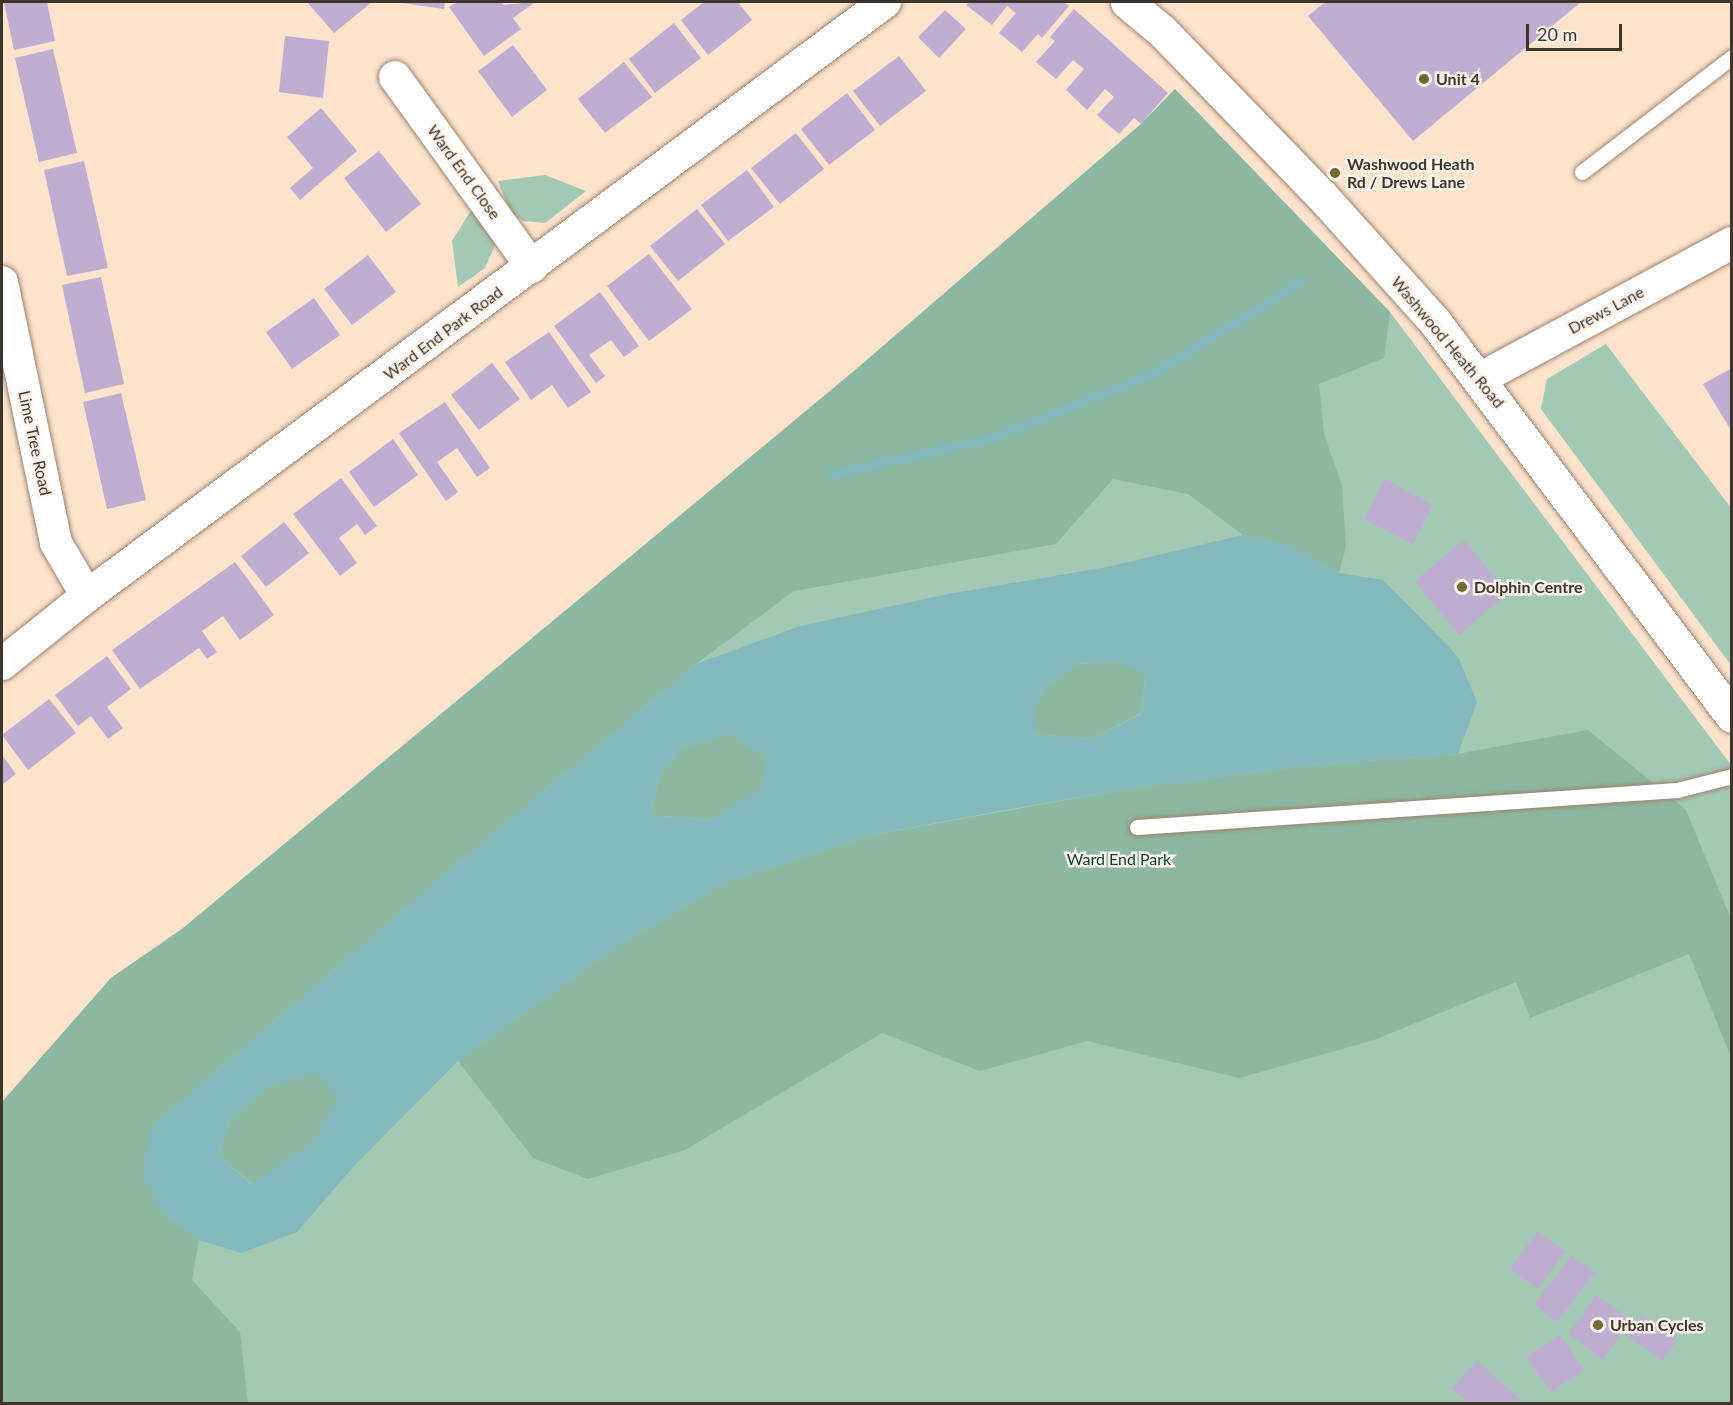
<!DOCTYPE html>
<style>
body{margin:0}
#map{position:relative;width:1733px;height:1405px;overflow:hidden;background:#fde2cc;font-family:Lato,sans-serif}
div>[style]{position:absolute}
.green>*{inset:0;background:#a3c8b4}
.forest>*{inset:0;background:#8cb7a0}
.water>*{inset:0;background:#83b9bd}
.stream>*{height:9px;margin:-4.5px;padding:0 4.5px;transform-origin:4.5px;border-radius:4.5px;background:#83b9bd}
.building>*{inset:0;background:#c0add2}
.roads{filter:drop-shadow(0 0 2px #9c836f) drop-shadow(0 0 2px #9c836f)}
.service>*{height:15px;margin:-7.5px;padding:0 7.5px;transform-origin:7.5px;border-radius:7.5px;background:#fff}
.minor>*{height:32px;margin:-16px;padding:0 16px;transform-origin:16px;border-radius:16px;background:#fff}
.secondary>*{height:33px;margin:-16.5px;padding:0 16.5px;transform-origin:16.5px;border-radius:16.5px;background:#fff}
.dots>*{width:16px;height:16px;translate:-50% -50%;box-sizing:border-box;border:3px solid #fef3ea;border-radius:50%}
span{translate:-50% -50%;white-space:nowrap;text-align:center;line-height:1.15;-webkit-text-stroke:5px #fef3ea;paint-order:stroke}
.poi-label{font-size:16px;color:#40352c;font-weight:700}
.left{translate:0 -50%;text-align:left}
.street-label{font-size:16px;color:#40352c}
.park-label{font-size:16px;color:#0c442d}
.frame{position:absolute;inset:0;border:3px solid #40352c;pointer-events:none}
.scale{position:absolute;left:1526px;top:24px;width:96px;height:27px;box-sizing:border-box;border:3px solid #40352c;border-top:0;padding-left:8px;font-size:18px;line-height:21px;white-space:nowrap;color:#40352c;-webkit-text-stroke:4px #fef3ea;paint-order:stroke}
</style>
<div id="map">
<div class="green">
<i style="clip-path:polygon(1175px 89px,1390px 312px,1731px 765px,1731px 1403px,2px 1404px,2px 1102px,111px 978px,182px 929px,854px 371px,1141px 124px)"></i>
<i style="clip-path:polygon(545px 175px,586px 191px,545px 223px,523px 221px,510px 211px,498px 181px)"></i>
<i style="clip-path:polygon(472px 209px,497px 241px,485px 268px,458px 287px,452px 241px)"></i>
<i style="clip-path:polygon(1606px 344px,1731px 508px,1731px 665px,1541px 409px,1547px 379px)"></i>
</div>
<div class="forest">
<i style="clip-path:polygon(1175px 89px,1390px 312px,1384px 358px,1319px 384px,1324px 434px,1342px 486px,1346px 547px,1339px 573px,1290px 546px,1243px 535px,1188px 494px,1113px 479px,1056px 544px,794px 591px,696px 664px,481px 843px,151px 1127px,160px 1210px,199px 1240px,192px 1280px,240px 1332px,248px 1403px,2px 1404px,2px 1102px,111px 978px,182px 929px,854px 371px,1141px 124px)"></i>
<i style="clip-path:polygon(1116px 662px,1146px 672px,1141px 713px,1092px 739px,1034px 734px,1033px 709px,1046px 687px,1078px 664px)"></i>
<i style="clip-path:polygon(1588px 730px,1686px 810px,1731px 919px,1731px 1057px,1689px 954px,1530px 1018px,1516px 982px,1374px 1040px,1239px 1078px,1087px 1041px,980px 1071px,882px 1033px,685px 1150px,588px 1179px,533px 1158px,458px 1061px,619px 945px,729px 881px,873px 835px,1127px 789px,1312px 765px,1457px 754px)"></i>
<i style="clip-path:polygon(730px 734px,767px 758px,761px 790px,710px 820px,650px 815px,661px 773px,681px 748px)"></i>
<i style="clip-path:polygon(314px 1072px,339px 1098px,312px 1142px,252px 1184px,219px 1156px,229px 1122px,267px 1087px)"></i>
</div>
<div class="water">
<i style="clip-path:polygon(evenodd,1243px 535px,1290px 546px,1339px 573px,1383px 580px,1448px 646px,1459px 659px,1477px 702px,1458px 754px,1312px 765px,1127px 789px,994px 812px,873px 835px,729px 881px,619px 945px,458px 1061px,354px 1166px,297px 1232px,241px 1253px,199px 1240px,160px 1210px,143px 1174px,151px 1127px,481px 843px,696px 664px,800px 626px,948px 594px,1107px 567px,1243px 535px,1116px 662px,1146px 673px,1141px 714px,1092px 739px,1035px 734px,1033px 709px,1046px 687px,1078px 664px,1116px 662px,1243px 535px,730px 734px,767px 758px,760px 790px,710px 820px,650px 815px,661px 773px,681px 748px,730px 734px,1243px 535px,314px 1073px,338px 1098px,312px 1142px,251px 1184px,219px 1156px,229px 1122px,267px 1087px,314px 1073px)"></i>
</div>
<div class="stream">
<i style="left:831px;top:474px;width:165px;rotate:-12.6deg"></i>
<i style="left:992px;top:438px;width:177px;rotate:-21.9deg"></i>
<i style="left:1156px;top:372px;width:171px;rotate:-32.1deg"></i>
</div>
<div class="building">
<i style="clip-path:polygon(4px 2px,47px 2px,55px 41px,14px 50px)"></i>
<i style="clip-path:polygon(307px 2px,372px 2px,334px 33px)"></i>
<i style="clip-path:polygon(396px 2px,445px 2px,444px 9px)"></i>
<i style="clip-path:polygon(457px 2px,501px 2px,504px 5px,535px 2px,513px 18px,521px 29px,484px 56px,449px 7px)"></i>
<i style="clip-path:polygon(704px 2px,738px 2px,752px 20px,708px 55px,681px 20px)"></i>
<i style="clip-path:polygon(969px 2px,1064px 2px,1069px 6px,1042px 38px,1038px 34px,1022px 52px,999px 33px,1016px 13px,1007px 6px,992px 25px,966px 5px)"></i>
<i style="clip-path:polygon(1325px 2px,1581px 2px,1413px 141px,1308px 16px)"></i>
<i style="clip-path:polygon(1074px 9px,1168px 93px,1141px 124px,1134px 118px,1119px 134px,1097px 115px,1114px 97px,1105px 89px,1087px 110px,1066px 90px,1084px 69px,1073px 60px,1056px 79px,1036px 62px,1055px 41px,1050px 37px)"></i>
<i style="clip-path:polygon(945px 10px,966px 29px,939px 58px,918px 37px)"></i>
<i style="clip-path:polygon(674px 23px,701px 58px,655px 93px,629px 59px)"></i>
<i style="clip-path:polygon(285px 36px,329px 41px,323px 98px,279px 92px)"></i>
<i style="clip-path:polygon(513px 45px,547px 90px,512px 117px,478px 71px)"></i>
<i style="clip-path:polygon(53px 49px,77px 153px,39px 162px,15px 58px)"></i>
<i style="clip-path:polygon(899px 56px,926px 91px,880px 126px,853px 91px)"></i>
<i style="clip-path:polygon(624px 62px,652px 97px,605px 133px,578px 99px)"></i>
<i style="clip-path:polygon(847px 93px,875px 130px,829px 165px,801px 129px)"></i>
<i style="clip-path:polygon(321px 108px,357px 151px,300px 200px,290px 188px,313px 168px,287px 137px)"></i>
<i style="clip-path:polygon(796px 133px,824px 169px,780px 204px,751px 168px)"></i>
<i style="clip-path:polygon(379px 151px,421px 204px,386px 232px,344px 178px)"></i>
<i style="clip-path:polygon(84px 161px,108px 268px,67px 276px,44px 170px)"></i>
<i style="clip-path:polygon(747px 170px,774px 207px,728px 241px,701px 205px)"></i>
<i style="clip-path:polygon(697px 209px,725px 244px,678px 281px,650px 246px)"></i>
<i style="clip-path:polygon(649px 254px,692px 309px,649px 341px,607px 286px)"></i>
<i style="clip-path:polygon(368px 255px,396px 292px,352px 325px,324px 289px)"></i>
<i style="clip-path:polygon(101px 277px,124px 384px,85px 393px,62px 285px)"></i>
<i style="clip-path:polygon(600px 292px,639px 346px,624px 357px,611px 340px,589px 355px,605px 376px,596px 383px,554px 326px)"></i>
<i style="clip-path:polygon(314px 298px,340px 335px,292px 369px,266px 332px)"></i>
<i style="clip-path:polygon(549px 332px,591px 392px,568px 408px,552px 385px,531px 400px,505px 362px)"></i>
<i style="clip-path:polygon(492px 363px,520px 399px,479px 430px,451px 395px)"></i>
<i style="clip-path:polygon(1732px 368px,1732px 432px,1703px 384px)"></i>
<i style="clip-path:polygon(121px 393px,146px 500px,107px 509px,83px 402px)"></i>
<i style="clip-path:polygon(445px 402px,490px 468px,477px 477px,457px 448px,437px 462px,458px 492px,446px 501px,399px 433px)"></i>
<i style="clip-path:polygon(393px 439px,418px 475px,374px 507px,349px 472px)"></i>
<i style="clip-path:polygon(341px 478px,377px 526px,365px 535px,357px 524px,339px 538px,357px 563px,340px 576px,293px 514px)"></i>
<i style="clip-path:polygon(1385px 479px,1433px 505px,1413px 544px,1364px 519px)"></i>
<i style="clip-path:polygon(284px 522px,309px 553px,266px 587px,241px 556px)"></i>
<i style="clip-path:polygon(1464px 540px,1508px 593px,1459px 635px,1415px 581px)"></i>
<i style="clip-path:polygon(235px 562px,274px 615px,240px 640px,223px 616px,202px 631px,217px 652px,207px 659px,199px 648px,140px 689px,112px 650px)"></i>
<i style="clip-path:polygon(107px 656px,131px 689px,107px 707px,123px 728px,108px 739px,91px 716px,78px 726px,55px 695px)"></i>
<i style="clip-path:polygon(49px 699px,76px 733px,28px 770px,2px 735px)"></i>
<i style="clip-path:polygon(2px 755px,16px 774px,2px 785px)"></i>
<i style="clip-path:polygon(1537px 1232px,1565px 1251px,1538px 1289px,1510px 1269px)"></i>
<i style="clip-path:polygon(1572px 1256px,1595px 1272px,1557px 1322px,1534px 1304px)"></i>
<i style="clip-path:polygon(1596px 1295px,1631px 1320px,1603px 1359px,1569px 1334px)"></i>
<i style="clip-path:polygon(1642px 1315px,1677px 1340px,1663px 1361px,1628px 1336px)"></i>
<i style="clip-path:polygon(1560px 1335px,1584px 1370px,1551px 1392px,1526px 1357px)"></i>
<i style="clip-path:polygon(1477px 1361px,1523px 1402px,1521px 1404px,1469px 1404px,1452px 1388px)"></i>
</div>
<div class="roads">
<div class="service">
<i style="left:1582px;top:172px;width:189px;rotate:-37.5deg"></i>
<i style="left:1137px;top:827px;width:541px;rotate:-3.92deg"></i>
<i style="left:1677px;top:790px;width:57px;rotate:-14.3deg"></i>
</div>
<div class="minor">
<i style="left:395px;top:77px;width:234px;rotate:54.2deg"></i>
<i style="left:2px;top:282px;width:267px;rotate:78.3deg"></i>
<i style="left:56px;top:543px;width:61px;rotate:59.7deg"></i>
<i style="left:1481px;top:378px;width:285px;rotate:-28.3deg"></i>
<i style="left:2px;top:664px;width:109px;rotate:-38.7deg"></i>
<i style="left:87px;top:596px;width:995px;rotate:-36.66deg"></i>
</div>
<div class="secondary">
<i style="left:1127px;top:2px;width:45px;rotate:39.6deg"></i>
<i style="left:1162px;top:31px;width:230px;rotate:45.9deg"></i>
<i style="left:1322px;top:196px;width:169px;rotate:48.1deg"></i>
<i style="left:1435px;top:322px;width:493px;rotate:53deg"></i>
</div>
</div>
<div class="dots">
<i style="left:1424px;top:79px;background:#766734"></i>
<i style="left:1335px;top:173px;background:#766734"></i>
<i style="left:1462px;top:587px;background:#766734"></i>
<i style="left:1598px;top:1325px;background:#766734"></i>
</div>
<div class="poi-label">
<span class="left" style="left:1436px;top:79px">Unit 4</span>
<span class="left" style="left:1347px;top:173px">Washwood Heath<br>Rd / Drews Lane</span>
<span class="left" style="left:1474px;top:587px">Dolphin Centre</span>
<span class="left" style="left:1610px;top:1325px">Urban Cycles</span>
</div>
<div class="street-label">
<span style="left:464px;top:172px;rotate:54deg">Ward End Close</span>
<span style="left:1606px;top:310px;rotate:-28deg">Drews Lane</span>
<span style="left:443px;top:333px;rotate:-37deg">Ward End Park Road</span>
<span style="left:1448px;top:342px;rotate:50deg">Washwood Heath Road</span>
<span style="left:35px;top:443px;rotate:78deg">Lime Tree Road</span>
</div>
<div class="park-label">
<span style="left:1119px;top:859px">Ward End Park</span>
</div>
<div class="frame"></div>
<div class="scale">20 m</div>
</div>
